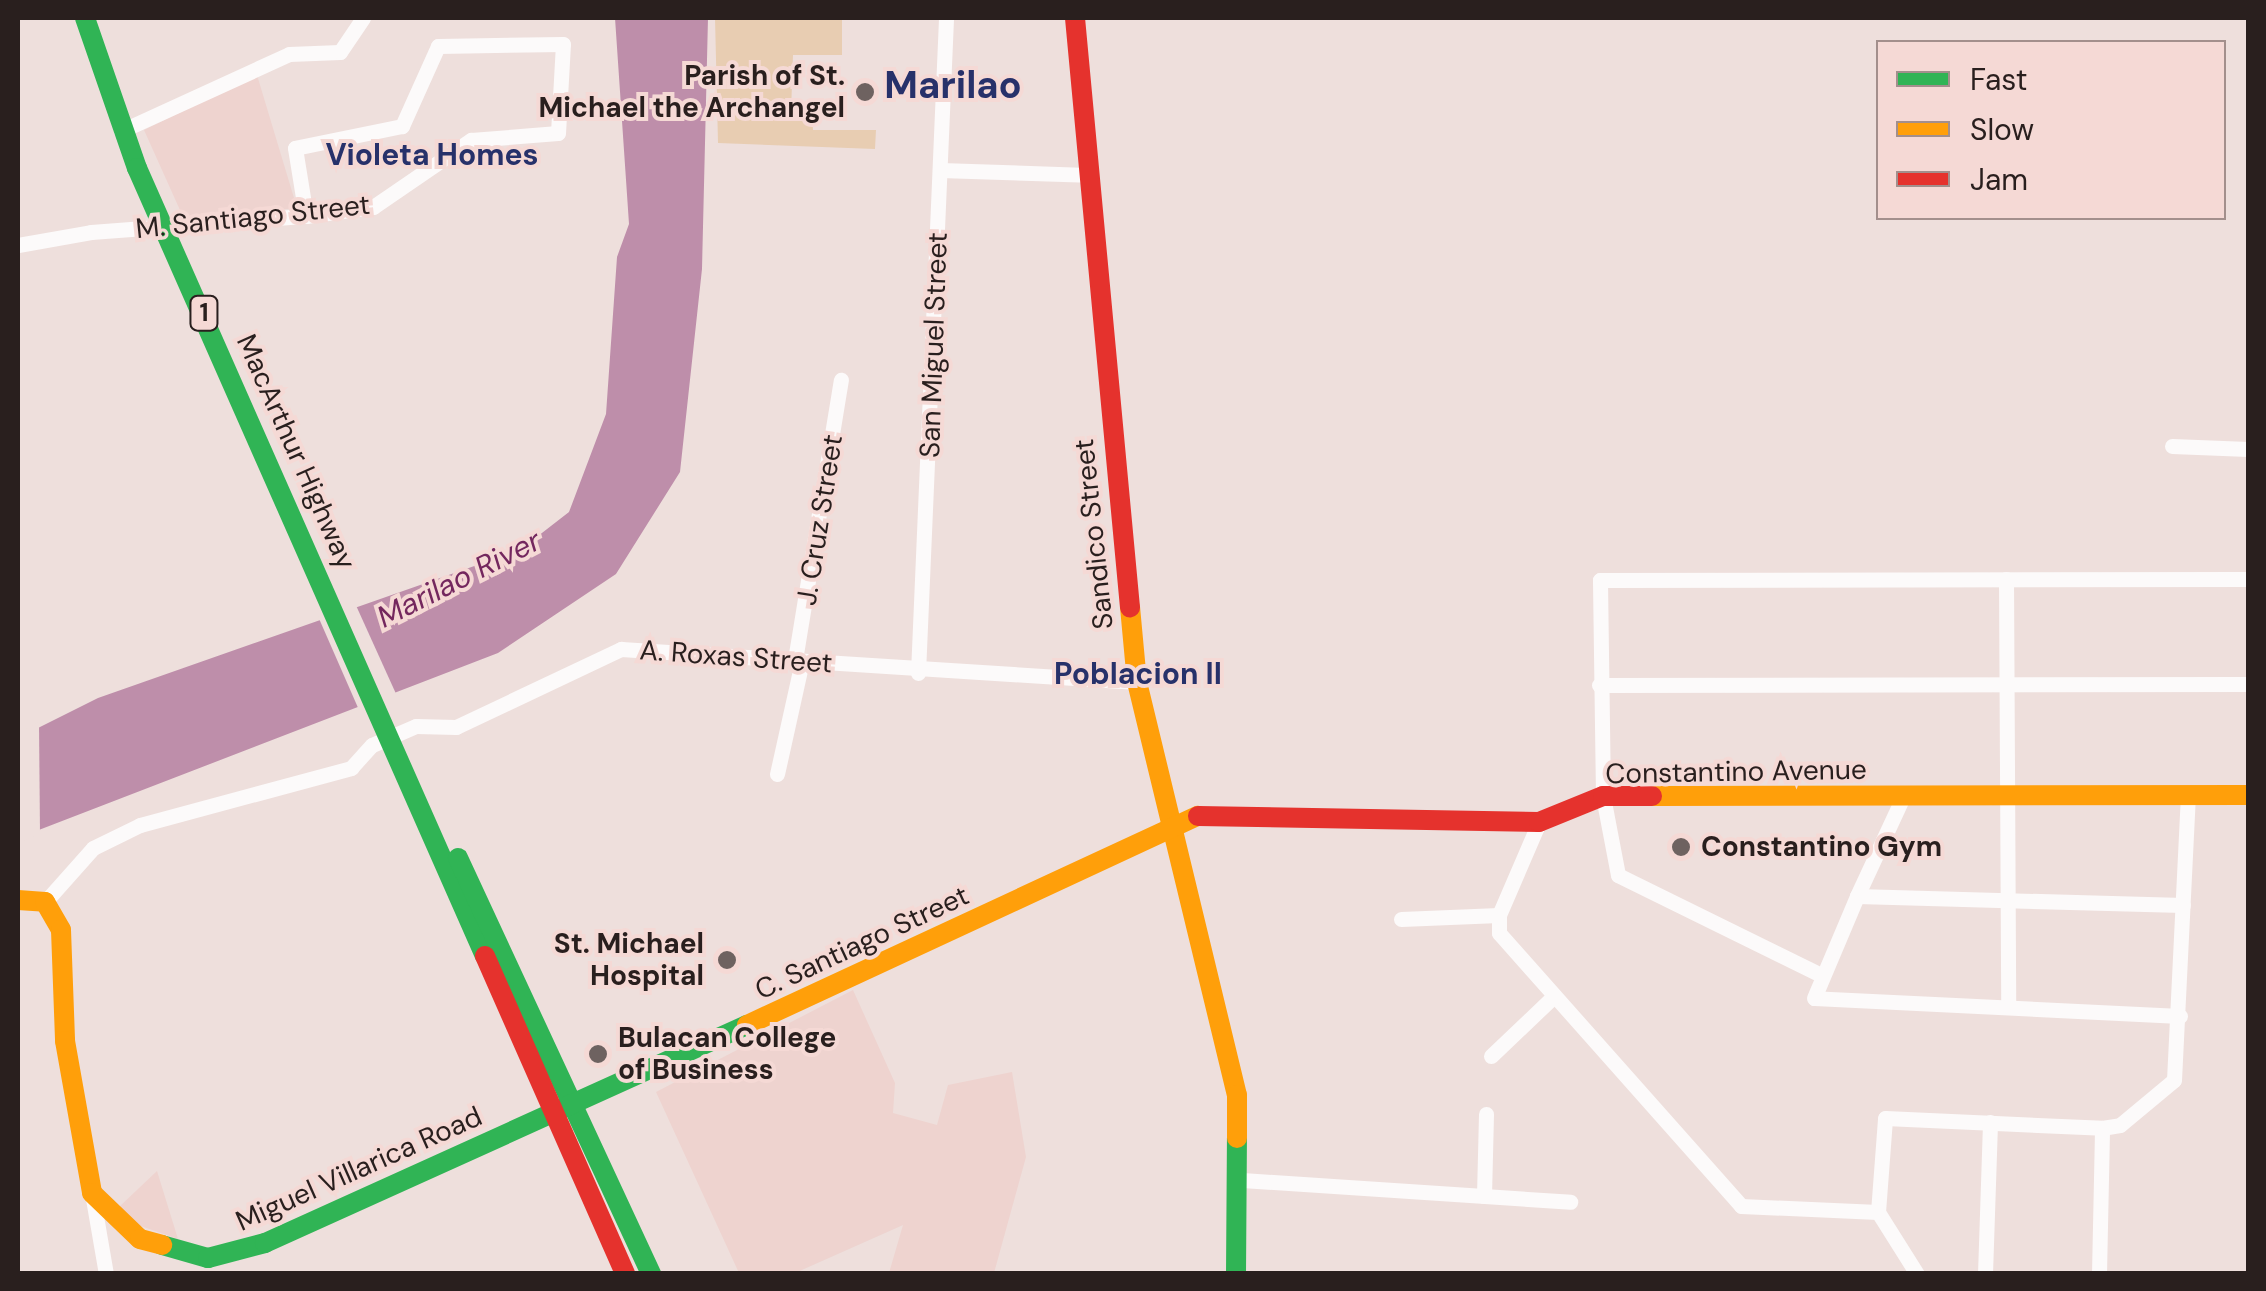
<!DOCTYPE html>
<style>
body{margin:0}
#map{position:relative;width:2266px;height:1291px;overflow:hidden;background:#eedfdc;font-family:"DM Sans",sans-serif}
div>[style]{position:absolute}
.built>*{inset:0;background:#eed3cf}
.green>*{inset:0;background:#e8cdb2}
.water>*{inset:0;background:#be8eaa}
.pier>*{inset:0;background:#eedfdc}
.street>*{height:15px;margin:-7.5px;padding:0 7.5px;transform-origin:7.5px;border-radius:7.5px;background:#fcfafa}
.fast>*{height:20px;margin:-10px;padding:0 10px;transform-origin:10px;border-radius:10px;background:#30b455}
.slow>*{height:20px;margin:-10px;padding:0 10px;transform-origin:10px;border-radius:10px;background:#ff9f0a}
.jam>*{height:20px;margin:-10px;padding:0 10px;transform-origin:10px;border-radius:10px;background:#e5322d}
.dots>*{width:28px;height:28px;translate:-50% -50%;box-sizing:border-box;border:5px solid #f5d9d5;border-radius:50%}
span{translate:-50% -50%;white-space:nowrap;text-align:center;line-height:1.15;-webkit-text-stroke:8px #f5d9d5;paint-order:stroke}
.shield-label span{padding:2px 8px;background:#f5d9d5;border:2px solid;border-radius:8px;-webkit-text-stroke-width:0}
.shield-label{font-size:25px;color:#291f1e;font-weight:700}
.poi-label{font-size:28px;color:#291f1e;font-weight:700}
.right{translate:-100% -50%;text-align:right}
.left{translate:0 -50%;text-align:left}
.street-label{font-size:28px;color:#291f1e}
.neighbourhood-label{font-size:30px;color:#27316a;font-weight:700}
.water-label{font-size:30px;color:#74275e;font-style:italic}
.district-label{font-size:38px;color:#27316a;font-weight:700}
.frame{position:absolute;inset:0;border:20px solid #291f1e;pointer-events:none}
.legend{position:absolute;left:1876px;top:40px;width:350px;height:180px;box-sizing:border-box;background:#f5d9d5;border:2px solid #a38f8c;margin:0;padding:12px 18px;list-style:none;font-size:30px;color:#291f1e}
.legend li{display:flex;align-items:center;gap:20px;height:50px}
.legend b{width:50px;border:2px solid #a38f8c}
</style>
<div id="map">
<div class="built">
<i style="clip-path:polygon(257px 75px,297px 208px,184px 219px,144px 130px)"></i>
<i style="clip-path:polygon(853px 990px,895px 1083px,893px 1113px,937px 1125px,948px 1085px,1012px 1072px,1026px 1157px,994px 1273px,889px 1273px,903px 1225px,795px 1273px,739px 1273px,656px 1092px)"></i>
<i style="clip-path:polygon(157px 1171px,178px 1239px,138px 1225px,119px 1207px)"></i>
</div>
<div class="green">
<i style="clip-path:polygon(715px 18px,842px 18px,842px 55px,793px 55px,791px 112px,812px 113px,813px 130px,876px 130px,875px 149px,718px 143px)"></i>
</div>
<div class="water">
<i style="clip-path:polygon(615px 18px,708px 18px,702px 269px,680px 472px,616px 574px,498px 653px,18px 838px,18px 738px,98px 698px,520px 550px,569px 512px,606px 414px,617px 257px,629px 224px)"></i>
</div>
<div class="pier">
<i style="clip-path:polygon(354px 601px,397px 696px,359px 710px,317px 614px)"></i>
<i style="clip-path:polygon(39px 722px,40px 834px,18px 843px,18px 733px)"></i>
</div>
<div class="street">
<i style="left:121px;top:131px;width:185px;rotate:-24.6deg"></i>
<i style="left:289px;top:54px;width:51px;rotate:-2.2deg"></i>
<i style="left:340px;top:52px;width:41px;rotate:-55.9deg"></i>
<i style="left:940px;top:170px;width:147px;rotate:1.9deg"></i>
<i style="left:18px;top:245px;width:74px;rotate:-10.1deg"></i>
<i style="left:91px;top:232px;width:216px;rotate:-4.3deg"></i>
<i style="left:306px;top:216px;width:68px;rotate:-7.7deg"></i>
<i style="left:373px;top:207px;width:119px;rotate:-34.4deg"></i>
<i style="left:471px;top:140px;width:87px;rotate:-4.6deg"></i>
<i style="left:558px;top:133px;width:89px;rotate:-86.8deg"></i>
<i style="left:563px;top:44px;width:125px;rotate:179.1deg"></i>
<i style="left:438px;top:46px;width:88px;rotate:114.2deg"></i>
<i style="left:402px;top:126px;width:109px;rotate:168.4deg"></i>
<i style="left:295px;top:148px;width:69px;rotate:80.8deg"></i>
<i style="left:2172px;top:446px;width:76px;rotate:2.3deg"></i>
<i style="left:2006px;top:579px;width:427px;rotate:89.7deg"></i>
<i style="left:795px;top:660px;width:284px;rotate:-80.7deg"></i>
<i style="left:918px;top:673px;width:656px;rotate:-87.55deg"></i>
<i style="left:1599px;top:685px;width:649px;rotate:-0.09deg"></i>
<i style="left:777px;top:774px;width:116px;rotate:-77.5deg"></i>
<i style="left:1857px;top:896px;width:109px;rotate:-65.1deg"></i>
<i style="left:45px;top:902px;width:72px;rotate:-48.4deg"></i>
<i style="left:93px;top:848px;width:52px;rotate:-26.1deg"></i>
<i style="left:140px;top:825px;width:219px;rotate:-15.1deg"></i>
<i style="left:351px;top:768px;width:31px;rotate:-48deg"></i>
<i style="left:372px;top:745px;width:48px;rotate:-23.4deg"></i>
<i style="left:416px;top:726px;width:40px;rotate:1.4deg"></i>
<i style="left:456px;top:727px;width:183px;rotate:-25.3deg"></i>
<i style="left:621px;top:649px;width:517px;rotate:3.66deg"></i>
<i style="left:1499px;top:915px;width:101px;rotate:-66.7deg"></i>
<i style="left:1401px;top:919px;width:98px;rotate:-2.3deg"></i>
<i style="left:1499px;top:915px;width:18px;rotate:90deg"></i>
<i style="left:1499px;top:933px;width:365px;rotate:48.4deg"></i>
<i style="left:1741px;top:1206px;width:137px;rotate:2.5deg"></i>
<i style="left:1821px;top:975px;width:226px;rotate:-153.8deg"></i>
<i style="left:1618px;top:875px;width:80px;rotate:-100.8deg"></i>
<i style="left:1603px;top:796px;width:216px;rotate:-90.8deg"></i>
<i style="left:1600px;top:580px;width:648px;rotate:-0.09deg"></i>
<i style="left:2180px;top:1016px;width:366px;rotate:-177.2deg"></i>
<i style="left:1814px;top:998px;width:111px;rotate:-67.1deg"></i>
<i style="left:1857px;top:896px;width:326px;rotate:1.6deg"></i>
<i style="left:1491px;top:1056px;width:87px;rotate:-43.6deg"></i>
<i style="left:1242px;top:1180px;width:329px;rotate:3.8deg"></i>
<i style="left:92px;top:1193px;width:82px;rotate:80.2deg"></i>
<i style="left:1484px;top:1196px;width:82px;rotate:-88.6deg"></i>
<i style="left:1917px;top:1274px;width:73px;rotate:-122.2deg"></i>
<i style="left:1878px;top:1212px;width:94px;rotate:-85.7deg"></i>
<i style="left:1885px;top:1118px;width:217px;rotate:2.6deg"></i>
<i style="left:2102px;top:1128px;width:18px;rotate:-9deg"></i>
<i style="left:2120px;top:1125px;width:70px;rotate:-39.8deg"></i>
<i style="left:2174px;top:1080px;width:285px;rotate:-87.2deg"></i>
<i style="left:1985px;top:1274px;width:152px;rotate:-88.1deg"></i>
<i style="left:2099px;top:1274px;width:146px;rotate:-88.8deg"></i>
</div>
<div class="fast">
<i style="left:85px;top:18px;width:159px;rotate:70.9deg"></i>
<i style="left:137px;top:168px;width:861px;rotate:66.17deg"></i>
<i style="left:458px;top:858px;width:459px;rotate:65.1deg"></i>
<i style="left:162px;top:1245px;width:48px;rotate:15.8deg"></i>
<i style="left:208px;top:1258px;width:59px;rotate:-14.7deg"></i>
<i style="left:265px;top:1243px;width:529px;rotate:-24.34deg"></i>
<i style="left:1236px;top:1274px;width:136px;rotate:-89.6deg"></i>
</div>
<div class="slow">
<i style="left:1130px;top:607px;width:75px;rotate:84.7deg"></i>
<i style="left:1137px;top:682px;width:425px;rotate:76.4deg"></i>
<i style="left:1237px;top:1095px;width:43px;rotate:90deg"></i>
<i style="left:1652px;top:796px;width:596px;rotate:-0.1deg"></i>
<i style="left:18px;top:900px;width:27px;rotate:4deg"></i>
<i style="left:45px;top:902px;width:32px;rotate:60deg"></i>
<i style="left:61px;top:930px;width:111px;rotate:87.9deg"></i>
<i style="left:65px;top:1041px;width:154px;rotate:79.9deg"></i>
<i style="left:92px;top:1193px;width:66px;rotate:43.8deg"></i>
<i style="left:140px;top:1239px;width:23px;rotate:15deg"></i>
<i style="left:747px;top:1025px;width:497px;rotate:-24.9deg"></i>
</div>
<div class="jam">
<i style="left:1075px;top:18px;width:592px;rotate:84.67deg"></i>
<i style="left:1198px;top:816px;width:341px;rotate:1deg"></i>
<i style="left:1539px;top:822px;width:69px;rotate:-22.1deg"></i>
<i style="left:1603px;top:796px;width:49px"></i>
<i style="left:485px;top:956px;width:347px;rotate:66.2deg"></i>
</div>
<div class="dots">
<i style="left:865px;top:92px;background:#6e6260"></i>
<i style="left:1681px;top:847px;background:#6e6260"></i>
<i style="left:727px;top:960px;background:#6e6260"></i>
<i style="left:598px;top:1054px;background:#6e6260"></i>
</div>
<div class="shield-label">
<span style="left:204px;top:313px">1</span>
</div>
<div class="poi-label">
<span class="right" style="left:845px;top:92px">Parish of St.<br>Michael the Archangel</span>
<span class="left" style="left:1701px;top:847px">Constantino Gym</span>
<span class="right" style="left:704px;top:960px">St. Michael<br>Hospital</span>
<span class="left" style="left:618px;top:1054px">Bulacan College<br>of Business</span>
</div>
<div class="street-label">
<span style="left:253px;top:217px;rotate:-6deg">M. Santiago Street</span>
<span style="left:934px;top:345px;rotate:-88deg">San Miguel Street</span>
<span style="left:296px;top:452px;rotate:66deg">MacArthur Highway</span>
<span style="left:820px;top:520px;rotate:-81deg">J. Cruz Street</span>
<span style="left:1094px;top:534px;rotate:-96deg">Sandico Street</span>
<span style="left:736px;top:657px;rotate:4deg">A. Roxas Street</span>
<span style="left:1736px;top:772px;rotate:-1deg">Constantino Avenue</span>
<span style="left:862px;top:943px;rotate:-25deg">C. Santiago Street</span>
<span style="left:359px;top:1169px;rotate:-24deg">Miguel Villarica Road</span>
</div>
<div class="neighbourhood-label">
<span style="left:432px;top:155px">Violeta Homes</span>
<span style="left:1138px;top:674px">Poblacion II</span>
</div>
<div class="water-label">
<span style="left:459px;top:579px;rotate:-27deg">Marilao River</span>
</div>
<div class="district-label">
<span style="left:953px;top:86px">Marilao</span>
</div>
<div class="frame"></div>
<ul class="legend">
<li><b style="height:12px;background:#30b455"></b>Fast</li>
<li><b style="height:12px;background:#ff9f0a"></b>Slow</li>
<li><b style="height:12px;background:#e5322d"></b>Jam</li>
</ul>
</div>
